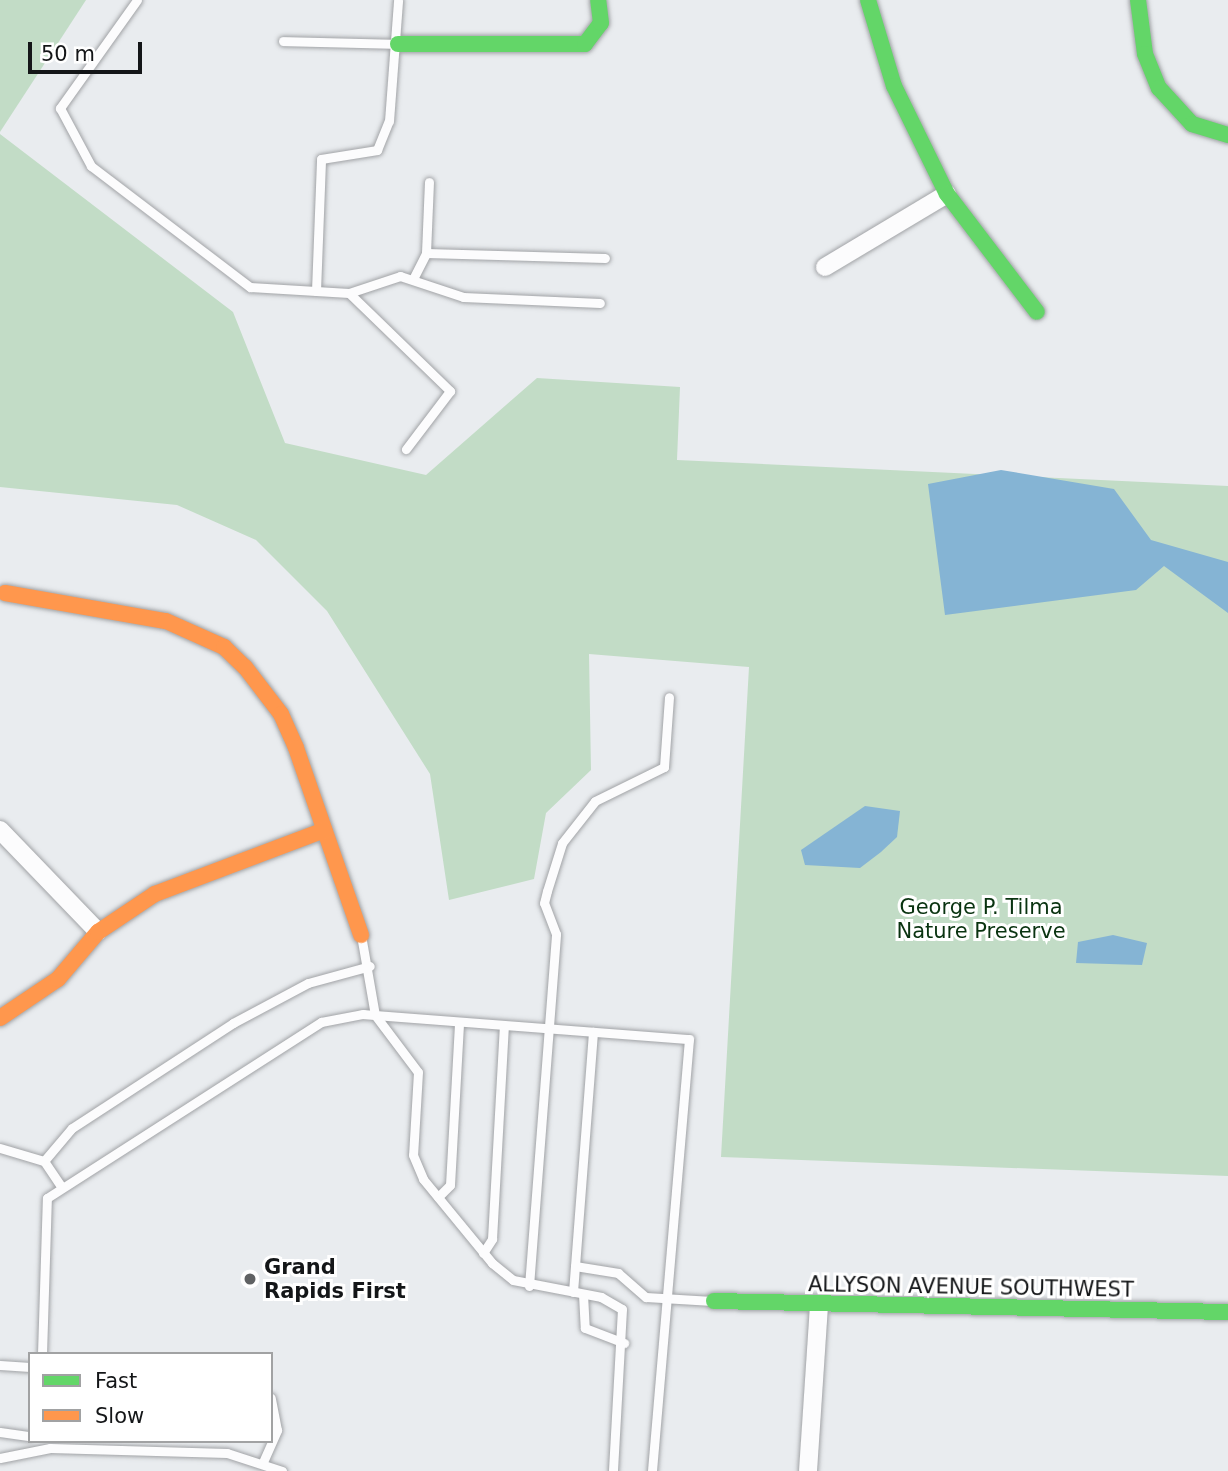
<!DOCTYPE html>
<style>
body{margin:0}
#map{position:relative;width:1228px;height:1471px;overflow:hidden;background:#e9ecef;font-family:"DejaVu Sans",sans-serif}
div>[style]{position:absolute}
.green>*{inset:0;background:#c2dcc6}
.water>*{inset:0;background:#85b4d4}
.roads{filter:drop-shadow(0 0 2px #a1a3a6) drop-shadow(0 0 2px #a1a3a6)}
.lane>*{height:9px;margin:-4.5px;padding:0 4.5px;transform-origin:4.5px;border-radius:4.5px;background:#fcfcfd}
.street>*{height:18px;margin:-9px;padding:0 9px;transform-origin:9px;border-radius:9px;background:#fcfcfd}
.fast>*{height:16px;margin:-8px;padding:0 8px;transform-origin:8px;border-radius:8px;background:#63d668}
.slow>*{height:16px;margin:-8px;padding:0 8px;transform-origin:8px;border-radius:8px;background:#ff974d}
.dots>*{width:19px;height:19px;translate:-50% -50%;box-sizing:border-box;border:4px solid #fff;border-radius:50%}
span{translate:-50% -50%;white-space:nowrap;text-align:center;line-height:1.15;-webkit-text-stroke:6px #fff;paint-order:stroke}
.park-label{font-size:21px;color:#093310}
.poi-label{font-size:21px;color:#141618;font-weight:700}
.left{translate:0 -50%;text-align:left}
.street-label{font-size:21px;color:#141618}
.legend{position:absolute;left:28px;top:1352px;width:245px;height:91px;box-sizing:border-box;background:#fff;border:2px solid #a1a2a3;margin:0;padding:9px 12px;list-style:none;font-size:21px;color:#141618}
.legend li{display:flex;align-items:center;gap:14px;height:35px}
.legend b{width:35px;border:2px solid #a1a2a3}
.scale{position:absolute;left:28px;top:42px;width:114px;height:32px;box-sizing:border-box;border:4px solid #141618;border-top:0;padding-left:9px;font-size:21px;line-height:24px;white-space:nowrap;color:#141618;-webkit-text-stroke:5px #fff;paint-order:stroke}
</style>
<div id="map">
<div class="green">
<i style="clip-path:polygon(0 0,86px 0,0 132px)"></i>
<i style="clip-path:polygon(0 134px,233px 312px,285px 443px,426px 475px,537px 378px,680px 387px,677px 460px,1228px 486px,1228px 1176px,721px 1157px,749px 667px,589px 654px,591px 770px,546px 813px,534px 879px,449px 900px,430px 774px,327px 611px,256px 540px,177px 505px,0 487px)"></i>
</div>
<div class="water">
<i style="clip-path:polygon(1001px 470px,1114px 489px,1151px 540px,1228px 562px,1228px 613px,1164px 566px,1136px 590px,945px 615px,928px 484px)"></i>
<i style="clip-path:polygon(865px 806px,900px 811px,897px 837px,881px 852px,860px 868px,805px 865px,801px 850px)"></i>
<i style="clip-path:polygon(1113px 935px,1147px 943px,1142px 965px,1076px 963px,1078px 942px)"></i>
</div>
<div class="roads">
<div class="lane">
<i style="left:137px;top:0;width:133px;rotate:125.5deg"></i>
<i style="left:60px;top:108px;width:66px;rotate:61.9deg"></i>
<i style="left:91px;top:166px;width:200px;rotate:37.3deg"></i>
<i style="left:250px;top:287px;width:99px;rotate:3.5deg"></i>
<i style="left:349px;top:293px;width:54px;rotate:-18.4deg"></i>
<i style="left:400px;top:276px;width:66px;rotate:18.4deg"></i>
<i style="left:463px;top:297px;width:137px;rotate:2.5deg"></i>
<i style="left:283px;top:41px;width:114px;rotate:1.5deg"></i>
<i style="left:426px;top:253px;width:179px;rotate:1.6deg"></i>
<i style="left:413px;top:279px;width:29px;rotate:-63deg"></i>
<i style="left:426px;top:253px;width:71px;rotate:-87.6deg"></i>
<i style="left:316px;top:291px;width:132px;rotate:-87.8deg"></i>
<i style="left:321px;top:159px;width:57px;rotate:-9.1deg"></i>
<i style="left:377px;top:150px;width:31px;rotate:-68deg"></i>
<i style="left:389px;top:121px;width:121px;rotate:-85.7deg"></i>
<i style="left:349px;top:293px;width:141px;rotate:44.1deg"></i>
<i style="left:450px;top:391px;width:73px;rotate:127.2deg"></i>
<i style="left:361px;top:935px;width:81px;rotate:80.1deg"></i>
<i style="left:375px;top:1015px;width:71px;rotate:53deg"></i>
<i style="left:418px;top:1072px;width:83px;rotate:93.4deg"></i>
<i style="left:413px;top:1155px;width:26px;rotate:67deg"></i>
<i style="left:423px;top:1179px;width:109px;rotate:50.6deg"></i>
<i style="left:492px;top:1263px;width:27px;rotate:39deg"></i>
<i style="left:513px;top:1280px;width:90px;rotate:10.9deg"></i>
<i style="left:601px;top:1297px;width:24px;rotate:30deg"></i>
<i style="left:622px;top:1309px;width:162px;rotate:93.2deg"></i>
<i style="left:0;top:1148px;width:46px;rotate:16.5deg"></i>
<i style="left:44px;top:1161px;width:30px;rotate:56deg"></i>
<i style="left:44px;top:1161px;width:43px;rotate:-49.7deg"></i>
<i style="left:72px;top:1128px;width:192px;rotate:-33.1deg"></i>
<i style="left:233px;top:1023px;width:85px;rotate:-28.1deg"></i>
<i style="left:308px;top:983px;width:64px;rotate:-15.3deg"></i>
<i style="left:438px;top:1197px;width:17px;rotate:-45deg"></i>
<i style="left:450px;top:1185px;width:163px;rotate:-86.8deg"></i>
<i style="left:483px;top:1253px;width:17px;rotate:-57deg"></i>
<i style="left:492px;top:1239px;width:214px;rotate:-86.8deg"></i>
<i style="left:575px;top:1266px;width:44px;rotate:9.2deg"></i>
<i style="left:618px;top:1273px;width:37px;rotate:41deg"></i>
<i style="left:646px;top:1297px;width:66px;rotate:3.5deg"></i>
<i style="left:529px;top:1286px;width:353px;rotate:-85.6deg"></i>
<i style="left:556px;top:934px;width:33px;rotate:-111deg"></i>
<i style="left:544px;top:903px;width:12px;rotate:-76deg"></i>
<i style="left:547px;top:891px;width:50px;rotate:-72.6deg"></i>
<i style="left:562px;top:843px;width:53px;rotate:-51.8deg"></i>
<i style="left:595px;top:801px;width:77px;rotate:-26.2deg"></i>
<i style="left:664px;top:767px;width:70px;rotate:-85.9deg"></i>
<i style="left:573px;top:1292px;width:261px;rotate:-85.6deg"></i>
<i style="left:583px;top:1294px;width:34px;rotate:87deg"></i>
<i style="left:585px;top:1328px;width:42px;rotate:21deg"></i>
<i style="left:42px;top:1354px;width:156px;rotate:-88.2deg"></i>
<i style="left:47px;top:1198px;width:326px;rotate:-32.7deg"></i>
<i style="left:321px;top:1022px;width:43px;rotate:-10.8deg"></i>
<i style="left:363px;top:1014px;width:327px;rotate:4.4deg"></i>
<i style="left:689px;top:1039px;width:434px;rotate:94.9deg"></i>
<i style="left:0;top:1365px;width:30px;rotate:4deg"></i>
<i style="left:0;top:1432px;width:30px;rotate:8deg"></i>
<i style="left:0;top:1458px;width:51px;rotate:-11.3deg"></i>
<i style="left:50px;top:1448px;width:177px;rotate:1.6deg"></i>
<i style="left:227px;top:1453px;width:58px;rotate:18.1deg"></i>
<i style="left:263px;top:1462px;width:35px;rotate:-66deg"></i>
<i style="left:277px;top:1430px;width:33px;rotate:-101deg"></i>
</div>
<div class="street">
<i style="left:825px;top:267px;width:142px;rotate:-30.9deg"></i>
<i style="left:0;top:830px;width:141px;rotate:46.1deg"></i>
<i style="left:808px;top:1471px;width:166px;rotate:-86.2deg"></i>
</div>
<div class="fast">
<i style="left:868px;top:0;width:90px;rotate:73.2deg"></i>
<i style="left:894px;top:86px;width:120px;rotate:63.9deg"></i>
<i style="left:947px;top:194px;width:148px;rotate:52.7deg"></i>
<i style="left:1138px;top:0;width:54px;rotate:82.6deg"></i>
<i style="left:1145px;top:54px;width:37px;rotate:68deg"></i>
<i style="left:1159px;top:88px;width:49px;rotate:47.5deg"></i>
<i style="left:1192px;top:124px;width:38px;rotate:17deg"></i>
<i style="left:398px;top:44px;width:187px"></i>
<i style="left:585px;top:44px;width:26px;rotate:-53deg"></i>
<i style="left:601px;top:23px;width:23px;rotate:-97deg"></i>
<i style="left:714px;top:1301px;width:514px;rotate:1.23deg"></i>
</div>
<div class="slow">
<i style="left:5px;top:593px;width:163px;rotate:9.9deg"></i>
<i style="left:166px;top:621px;width:64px;rotate:24.1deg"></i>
<i style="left:224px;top:647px;width:29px;rotate:44deg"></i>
<i style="left:245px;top:667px;width:59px;rotate:52.5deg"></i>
<i style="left:281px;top:714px;width:37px;rotate:66deg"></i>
<i style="left:296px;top:748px;width:198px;rotate:70.8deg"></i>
<i style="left:0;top:1018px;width:70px;rotate:-33.9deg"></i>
<i style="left:58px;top:979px;width:62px;rotate:-49.6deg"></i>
<i style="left:98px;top:932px;width:69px;rotate:-33.7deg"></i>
<i style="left:155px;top:894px;width:181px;rotate:-20.7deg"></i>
</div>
</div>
<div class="dots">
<i style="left:250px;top:1279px;background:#5f6163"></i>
</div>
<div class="park-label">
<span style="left:981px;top:919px">George P. Tilma<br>Nature Preserve</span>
</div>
<div class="poi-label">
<span class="left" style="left:264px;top:1279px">Grand<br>Rapids First</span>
</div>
<div class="street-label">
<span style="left:971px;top:1287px;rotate:1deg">ALLYSON AVENUE SOUTHWEST</span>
</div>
<ul class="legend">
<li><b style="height:9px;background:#63d668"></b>Fast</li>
<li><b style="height:9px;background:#ff974d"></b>Slow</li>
</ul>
<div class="scale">50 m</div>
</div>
